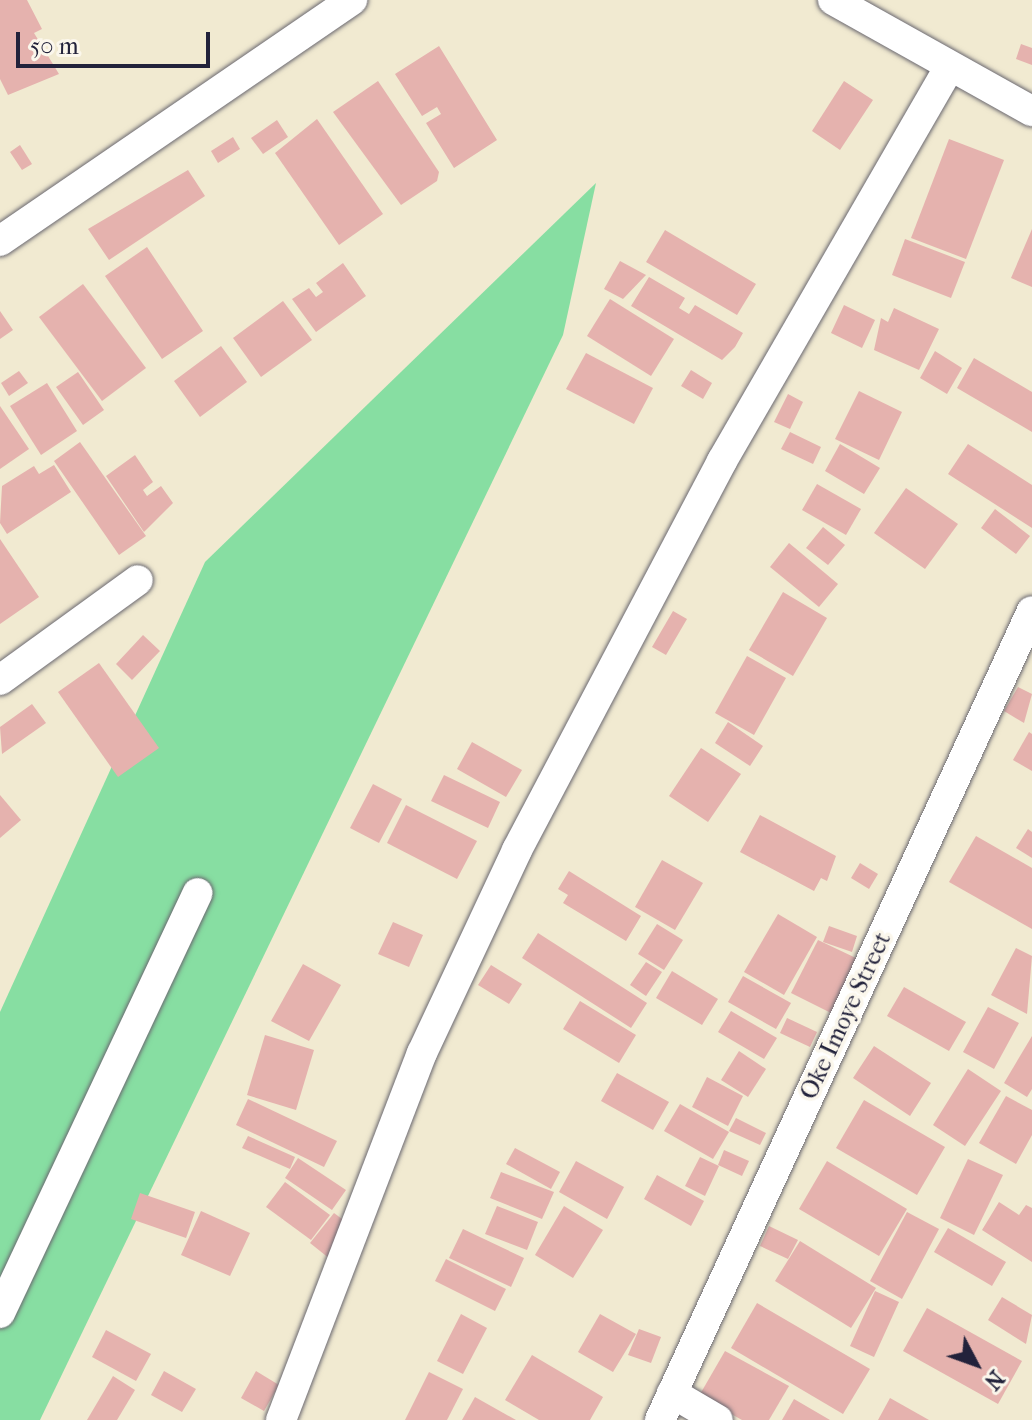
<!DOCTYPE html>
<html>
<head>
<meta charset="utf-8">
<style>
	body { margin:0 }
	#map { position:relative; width:1032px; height:1420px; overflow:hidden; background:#f1ead1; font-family:"IM FELL French Canon",serif }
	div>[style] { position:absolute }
	.green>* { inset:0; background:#87dea2 }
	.building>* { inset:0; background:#e5b2ae }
	.roads { filter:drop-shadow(0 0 2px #6a6870) drop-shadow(0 0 2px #6a6870) }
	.minor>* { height:30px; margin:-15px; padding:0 15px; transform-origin:15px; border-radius:15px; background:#fff }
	span { translate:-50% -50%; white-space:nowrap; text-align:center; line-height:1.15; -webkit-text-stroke:7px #fbf7ec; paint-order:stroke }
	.street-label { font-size:24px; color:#22223b }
	.north { position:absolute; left:936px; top:1324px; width:80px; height:80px; -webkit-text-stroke:6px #fbf7ec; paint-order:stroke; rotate:131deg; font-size:22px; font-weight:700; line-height:32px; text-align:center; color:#22223b }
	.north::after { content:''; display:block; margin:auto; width:28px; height:36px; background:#22223b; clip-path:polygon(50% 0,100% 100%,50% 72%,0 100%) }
	.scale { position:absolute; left:16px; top:32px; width:194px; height:36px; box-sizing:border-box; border:4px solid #22223b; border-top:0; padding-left:10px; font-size:24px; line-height:28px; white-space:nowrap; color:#22223b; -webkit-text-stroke:6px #fbf7ec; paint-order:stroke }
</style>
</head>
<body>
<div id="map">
	<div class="green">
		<i style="clip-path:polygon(596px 183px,563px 335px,40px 1420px,0 1420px,0 1012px,205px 562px)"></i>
	</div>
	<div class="building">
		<i style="clip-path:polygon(0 0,27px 0,42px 29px,34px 33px,59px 74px,8px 95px,0 79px)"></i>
		<i style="clip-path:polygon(1021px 44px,1032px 48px,1032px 65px,1016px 59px)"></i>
		<i style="clip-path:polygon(439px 46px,497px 140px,454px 168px,426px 123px,441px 114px,437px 107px,422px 116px,395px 74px)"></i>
		<i style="clip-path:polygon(378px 81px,439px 172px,437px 181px,401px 205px,333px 112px)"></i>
		<i style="clip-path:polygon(844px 81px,873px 100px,840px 150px,812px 131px)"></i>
		<i style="clip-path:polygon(317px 119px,383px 214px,339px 245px,275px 153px)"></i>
		<i style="clip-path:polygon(277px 120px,288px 137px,263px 154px,251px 138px)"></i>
		<i style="clip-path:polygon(233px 137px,240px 149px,218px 163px,211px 151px)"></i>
		<i style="clip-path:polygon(949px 139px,1004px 160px,966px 259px,911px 238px)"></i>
		<i style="clip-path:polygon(20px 145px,32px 164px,22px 170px,10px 152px)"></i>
		<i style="clip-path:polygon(188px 170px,205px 196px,109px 260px,88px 229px)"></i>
		<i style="clip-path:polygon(1032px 229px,1032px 287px,1011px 278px)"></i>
		<i style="clip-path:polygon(665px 230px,756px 284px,737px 315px,646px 262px)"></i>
		<i style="clip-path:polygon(905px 239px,965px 262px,951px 298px,892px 275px)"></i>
		<i style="clip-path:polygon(147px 247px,203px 331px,162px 359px,105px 276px)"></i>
		<i style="clip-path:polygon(620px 261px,646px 275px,623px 299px,604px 289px)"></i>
		<i style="clip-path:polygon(343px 263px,366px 296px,316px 332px,292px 299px,309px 288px,316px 297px,323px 292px,316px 283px)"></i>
		<i style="clip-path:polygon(649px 277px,685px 298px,679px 308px,689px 314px,695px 305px,743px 333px,735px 347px,722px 360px,631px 306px)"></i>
		<i style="clip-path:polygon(83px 284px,146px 368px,102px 401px,39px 317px)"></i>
		<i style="clip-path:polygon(610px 299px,674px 339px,651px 376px,587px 336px)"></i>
		<i style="clip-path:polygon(283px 301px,312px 340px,261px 377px,233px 338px)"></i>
		<i style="clip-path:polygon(844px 305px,875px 320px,862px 348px,831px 333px)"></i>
		<i style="clip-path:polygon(894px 308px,939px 329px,919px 370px,874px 350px,881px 318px,888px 322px)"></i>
		<i style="clip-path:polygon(0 311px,13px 330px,0 339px)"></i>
		<i style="clip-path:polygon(221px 346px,247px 382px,200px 417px,174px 381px)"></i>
		<i style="clip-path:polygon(935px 351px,962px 368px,947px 394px,920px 378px)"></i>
		<i style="clip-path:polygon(586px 353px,653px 388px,634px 424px,566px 389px)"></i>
		<i style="clip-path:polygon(974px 358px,1032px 392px,1032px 432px,957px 388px)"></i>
		<i style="clip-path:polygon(691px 370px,712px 383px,703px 399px,681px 386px)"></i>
		<i style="clip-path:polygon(19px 371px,28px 383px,9px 396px,1px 383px)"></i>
		<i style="clip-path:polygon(78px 372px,104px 410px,83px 425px,56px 387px)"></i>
		<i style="clip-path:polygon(47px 383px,77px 431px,41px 455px,10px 406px)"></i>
		<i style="clip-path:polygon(859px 391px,902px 412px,879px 460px,835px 439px)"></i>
		<i style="clip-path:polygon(788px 394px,803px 402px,790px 429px,774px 422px)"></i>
		<i style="clip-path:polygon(0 406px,29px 449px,0 469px)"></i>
		<i style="clip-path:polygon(790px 432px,821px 447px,813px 464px,781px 449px)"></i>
		<i style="clip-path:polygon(80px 442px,146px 536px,119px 555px,54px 461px)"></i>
		<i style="clip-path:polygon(840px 444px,880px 468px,864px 494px,825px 471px)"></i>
		<i style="clip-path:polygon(968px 444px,1032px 485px,1032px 528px,948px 474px)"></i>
		<i style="clip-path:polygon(135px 455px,153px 482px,143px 490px,147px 496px,161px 486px,173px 503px,144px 532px,106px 476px)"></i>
		<i style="clip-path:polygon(54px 465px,71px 492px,7px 534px,0 523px,2px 486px,34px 466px,39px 474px)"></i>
		<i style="clip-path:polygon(817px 484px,861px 509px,846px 535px,802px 510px)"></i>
		<i style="clip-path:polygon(906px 488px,958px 524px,925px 569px,874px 533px)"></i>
		<i style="clip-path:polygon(995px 509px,1030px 536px,1016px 554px,981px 528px)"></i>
		<i style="clip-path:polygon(823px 527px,845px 545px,828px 565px,806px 548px)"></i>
		<i style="clip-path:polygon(0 539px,39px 597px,0 624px)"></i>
		<i style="clip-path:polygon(789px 543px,838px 584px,819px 607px,770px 567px)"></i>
		<i style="clip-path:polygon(783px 592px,827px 618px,793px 676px,749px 650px)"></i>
		<i style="clip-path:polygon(673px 611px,687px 619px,666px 655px,652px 647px)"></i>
		<i style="clip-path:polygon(143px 635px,160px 651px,132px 680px,116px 664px)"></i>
		<i style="clip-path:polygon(747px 656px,786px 678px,754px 735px,715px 713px)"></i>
		<i style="clip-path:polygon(99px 663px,159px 748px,118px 777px,58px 692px)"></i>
		<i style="clip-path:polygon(1018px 687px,1032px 694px,1024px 723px,1004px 711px)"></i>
		<i style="clip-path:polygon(32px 704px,46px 723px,2px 754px,0 727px)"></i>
		<i style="clip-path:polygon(728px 722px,763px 746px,750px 766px,715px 743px)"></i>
		<i style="clip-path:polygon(1029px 732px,1032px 734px,1032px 771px,1013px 760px)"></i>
		<i style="clip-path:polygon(472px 742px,522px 770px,506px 797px,457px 769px)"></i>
		<i style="clip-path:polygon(701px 748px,741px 774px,708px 822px,669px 796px)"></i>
		<i style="clip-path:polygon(444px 775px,500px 802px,488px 828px,431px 801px)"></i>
		<i style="clip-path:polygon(373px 784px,402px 799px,379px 843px,350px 828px)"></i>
		<i style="clip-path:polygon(0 795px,21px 820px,0 838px)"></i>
		<i style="clip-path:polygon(406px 805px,477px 841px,457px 879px,387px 843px)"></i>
		<i style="clip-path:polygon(760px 815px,836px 856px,827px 881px,821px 878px,814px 891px,740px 852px)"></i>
		<i style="clip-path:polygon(1028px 829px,1032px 832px,1032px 858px,1016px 848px)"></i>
		<i style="clip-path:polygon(976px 836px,1032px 868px,1032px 929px,949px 882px)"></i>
		<i style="clip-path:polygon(662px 860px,703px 883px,675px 930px,635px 907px)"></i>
		<i style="clip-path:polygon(860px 863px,878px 874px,869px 889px,851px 878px)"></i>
		<i style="clip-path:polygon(569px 871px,641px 916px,626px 941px,563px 903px,568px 895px,558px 889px)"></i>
		<i style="clip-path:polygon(778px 914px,817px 937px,784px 995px,744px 972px)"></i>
		<i style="clip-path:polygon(393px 922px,423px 935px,409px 967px,378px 954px)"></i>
		<i style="clip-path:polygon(657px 924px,683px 940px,664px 970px,638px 954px)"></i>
		<i style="clip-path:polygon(829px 926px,857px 936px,852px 952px,823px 942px)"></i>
		<i style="clip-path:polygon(538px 933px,647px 1003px,631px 1028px,522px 958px)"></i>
		<i style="clip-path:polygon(818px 940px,858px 959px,831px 1013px,791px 993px)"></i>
		<i style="clip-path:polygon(1016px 948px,1032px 956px,1027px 1014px,991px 995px)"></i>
		<i style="clip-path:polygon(646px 962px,662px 972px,646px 996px,630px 985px)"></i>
		<i style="clip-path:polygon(303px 964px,341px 985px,309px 1041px,271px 1021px)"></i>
		<i style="clip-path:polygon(491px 965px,522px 984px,509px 1004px,478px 985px)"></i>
		<i style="clip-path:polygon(672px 971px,718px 999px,702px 1025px,656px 998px)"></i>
		<i style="clip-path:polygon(743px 976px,791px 1003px,776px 1029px,728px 1002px)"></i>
		<i style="clip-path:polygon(904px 987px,966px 1022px,949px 1051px,887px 1016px)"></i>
		<i style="clip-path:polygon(580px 1001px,636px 1035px,619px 1063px,563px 1029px)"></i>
		<i style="clip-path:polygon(988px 1007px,1019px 1023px,994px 1069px,963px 1052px)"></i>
		<i style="clip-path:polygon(731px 1011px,777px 1038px,764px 1059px,718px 1032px)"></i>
		<i style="clip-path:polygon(787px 1018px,817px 1032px,810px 1047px,780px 1033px)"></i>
		<i style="clip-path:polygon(265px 1035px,314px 1050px,296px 1110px,247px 1095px)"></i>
		<i style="clip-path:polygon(1032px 1036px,1032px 1089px,1027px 1097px,1004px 1083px)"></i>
		<i style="clip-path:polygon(874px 1046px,931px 1083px,910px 1116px,853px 1078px)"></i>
		<i style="clip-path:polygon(739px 1051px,766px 1069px,748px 1097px,721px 1080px)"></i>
		<i style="clip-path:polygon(968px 1069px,1001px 1091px,965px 1146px,933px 1125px)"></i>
		<i style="clip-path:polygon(617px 1073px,669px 1102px,653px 1130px,601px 1101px)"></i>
		<i style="clip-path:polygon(707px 1077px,743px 1096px,728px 1126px,692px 1107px)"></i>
		<i style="clip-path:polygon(1006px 1096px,1032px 1110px,1032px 1135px,1016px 1164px,979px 1143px)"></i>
		<i style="clip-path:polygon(248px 1099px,337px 1141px,324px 1167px,236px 1125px)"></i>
		<i style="clip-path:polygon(864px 1100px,945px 1147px,917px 1195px,836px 1148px)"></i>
		<i style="clip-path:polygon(680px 1104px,729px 1132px,713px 1159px,664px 1131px)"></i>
		<i style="clip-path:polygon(736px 1118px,766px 1133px,760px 1145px,729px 1131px)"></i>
		<i style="clip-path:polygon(248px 1136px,295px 1157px,290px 1169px,242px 1148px)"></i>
		<i style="clip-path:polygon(515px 1148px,560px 1172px,551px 1189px,506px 1164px)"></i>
		<i style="clip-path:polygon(724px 1150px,749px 1161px,742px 1176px,718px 1165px)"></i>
		<i style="clip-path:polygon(700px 1157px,719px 1166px,705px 1196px,685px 1186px)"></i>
		<i style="clip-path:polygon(298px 1158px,346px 1190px,332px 1210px,285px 1178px)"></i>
		<i style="clip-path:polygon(968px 1159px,1003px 1175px,974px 1235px,940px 1218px)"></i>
		<i style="clip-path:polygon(576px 1161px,624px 1187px,607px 1219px,559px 1192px)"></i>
		<i style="clip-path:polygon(827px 1161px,907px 1209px,879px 1256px,799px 1209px)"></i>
		<i style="clip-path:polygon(501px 1172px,554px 1192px,542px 1219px,490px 1198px)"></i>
		<i style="clip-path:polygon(657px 1175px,704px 1201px,691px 1226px,644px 1199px)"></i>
		<i style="clip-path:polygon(285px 1182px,330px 1215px,311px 1240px,266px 1207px)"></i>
		<i style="clip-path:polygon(140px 1193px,195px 1212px,186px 1238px,131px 1219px)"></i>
		<i style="clip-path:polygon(999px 1202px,1019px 1215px,1026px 1205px,1032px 1208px,1032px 1262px,982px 1230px)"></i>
		<i style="clip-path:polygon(497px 1206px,538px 1222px,527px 1250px,485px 1234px)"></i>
		<i style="clip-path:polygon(564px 1206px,603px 1230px,573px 1278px,535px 1255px)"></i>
		<i style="clip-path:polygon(201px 1211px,250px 1233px,230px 1276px,181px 1255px)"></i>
		<i style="clip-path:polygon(907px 1212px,939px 1229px,902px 1299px,870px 1281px)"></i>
		<i style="clip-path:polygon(334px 1213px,354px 1228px,330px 1259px,310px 1243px)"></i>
		<i style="clip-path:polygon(769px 1226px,798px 1240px,788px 1259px,760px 1246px)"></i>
		<i style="clip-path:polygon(948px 1228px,1006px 1262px,992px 1286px,934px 1252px)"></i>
		<i style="clip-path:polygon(463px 1229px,524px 1258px,511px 1287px,449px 1258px)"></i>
		<i style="clip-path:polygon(800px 1241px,876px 1288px,851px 1328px,775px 1281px)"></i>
		<i style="clip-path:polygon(446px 1259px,506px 1289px,495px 1311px,435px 1281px)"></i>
		<i style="clip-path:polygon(875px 1291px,899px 1302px,874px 1357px,850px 1346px)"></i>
		<i style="clip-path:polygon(1002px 1297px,1032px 1315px,1026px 1344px,988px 1320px)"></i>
		<i style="clip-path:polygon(757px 1303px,870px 1369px,843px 1414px,731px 1348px)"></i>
		<i style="clip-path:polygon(927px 1308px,1022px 1361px,998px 1404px,903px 1351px)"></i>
		<i style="clip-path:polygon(461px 1314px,487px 1328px,463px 1374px,437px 1361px)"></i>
		<i style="clip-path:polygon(600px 1314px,636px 1334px,613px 1372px,578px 1352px)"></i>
		<i style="clip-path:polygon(639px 1329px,661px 1337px,651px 1363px,628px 1355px)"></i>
		<i style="clip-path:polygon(106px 1330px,151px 1354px,136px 1381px,92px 1357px)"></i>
		<i style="clip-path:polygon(725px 1351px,789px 1386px,769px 1420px,742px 1420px,699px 1396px)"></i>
		<i style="clip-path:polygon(532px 1355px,603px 1397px,590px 1420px,539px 1420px,505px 1400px)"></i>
		<i style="clip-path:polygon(164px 1371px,196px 1389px,182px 1412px,151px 1395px)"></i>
		<i style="clip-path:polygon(256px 1371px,279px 1385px,264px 1411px,241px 1398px)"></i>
		<i style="clip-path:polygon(429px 1372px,463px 1389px,447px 1420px,405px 1420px)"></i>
		<i style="clip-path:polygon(113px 1376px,135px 1390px,117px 1420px,87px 1420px)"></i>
		<i style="clip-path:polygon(475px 1397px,516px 1420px,462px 1420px)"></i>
		<i style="clip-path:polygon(890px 1398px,929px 1420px,878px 1420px)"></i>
		<i style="clip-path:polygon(794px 1399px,830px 1420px,782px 1420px)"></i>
	</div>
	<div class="roads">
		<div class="minor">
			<i style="left:833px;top:0;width:228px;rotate:29.2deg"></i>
			<i style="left:0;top:241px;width:427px;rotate:-34.4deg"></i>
			<i style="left:0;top:680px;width:170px;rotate:-35.9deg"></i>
			<i style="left:0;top:1313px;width:464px;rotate:-64.8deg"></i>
			<i style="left:672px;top:1393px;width:53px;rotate:30.4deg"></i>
			<i style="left:281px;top:1420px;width:393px;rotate:-69deg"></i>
			<i style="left:422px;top:1053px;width:224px;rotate:-64.9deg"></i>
			<i style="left:517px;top:850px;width:440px;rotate:-62.2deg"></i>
			<i style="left:722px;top:461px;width:452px;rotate:-60deg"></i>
			<i style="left:660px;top:1420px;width:890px;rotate:-65.31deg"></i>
		</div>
	</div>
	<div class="street-label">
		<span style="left:846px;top:1016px;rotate:-65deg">Oke Imoye Street</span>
	</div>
	<div class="north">N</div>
	<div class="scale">50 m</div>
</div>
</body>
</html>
